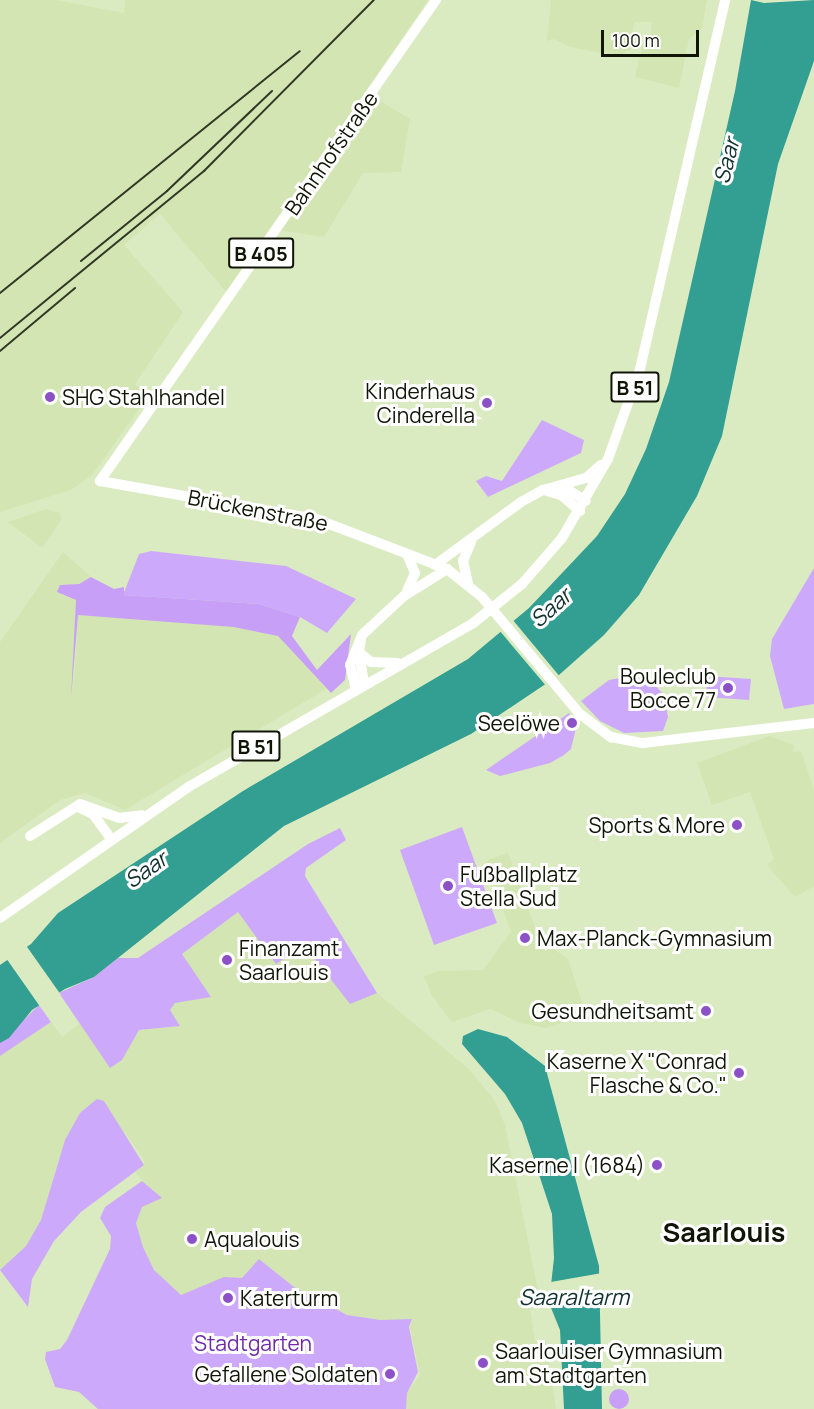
<!DOCTYPE html>
<html>
<head>
<meta charset="utf-8">
<style>
	body { margin:0 }
	#map { position:relative; width:814px; height:1409px; overflow:hidden; background:#dbebc1; font-family:Manrope,sans-serif }
	div>[style] { position:absolute }
	.built>* { inset:0; background:#d2e5b3 }
	.green>* { inset:0; background:#cda9fb }
	.forest>* { inset:0; background:#c79ff7 }
	.round { border-radius:50% }
	.water>* { inset:0; background:#339e92 }
	.pier>* { inset:0; background:#dbebc1 }
	.primary>* { height:10px; margin:-5px; padding:0 5px; transform-origin:5px; border-radius:5px; background:#fff }
	.rail>* { height:2px; margin:-1px; padding:0 1px; transform-origin:1px; border-radius:1px; background:#313825 }
	.dots>* { width:16px; height:16px; translate:-50% -50%; box-sizing:border-box; border:3px solid #fff; border-radius:50% }
	span { translate:-50% -50%; white-space:nowrap; text-align:center; line-height:1.15; -webkit-text-stroke:6px #fff; paint-order:stroke }
	.shield-label span { padding:2px 4px; background:#fff; border:2px solid; border-radius:4px; -webkit-text-stroke-width:0 }
	.shield-label { font-size:20px; color:#101506; font-weight:700 }
	.street-label { font-size:21px; color:#101506 }
	.poi-label { font-size:21px; color:#101506 }
	.right { translate:-100% -50%; text-align:right }
	.left { translate:0 -50%; text-align:left }
	.park-label { font-size:21px; color:#6f2aa9 }
	.water-label { font-size:22px; color:#12322e; font-style:italic }
	.district-label { font-size:27px; color:#101506; font-weight:700 }
	.scale { position:absolute; left:601px; top:30px; width:98px; height:27px; box-sizing:border-box; border:3px solid #101506; border-top:0; padding-left:8px; font-size:18px; line-height:21px; white-space:nowrap; color:#101506; -webkit-text-stroke:4px #fff; paint-order:stroke }
</style>
</head>
<body>
<div id="map">
	<div class="built">
		<i style="clip-path:polygon(0 0,56px 0,124px 13px,125px 0,428px 0,365px 92px,410px 119px,401px 172px,363px 173px,324px 237px,273px 229px,228px 294px,160px 214px,124px 245px,183px 312px,135px 384px,149px 395px,93px 474px,71px 490px,0 512px)"></i>
		<i style="clip-path:polygon(551px 0,707px 0,702px 28px,689px 39px,679px 88px,635px 77px,644px 38px,650px 39px,652px 22px,634px 22px,630px 50px,618px 56px,570px 47px,554px 39px,547px 41px)"></i>
		<i style="clip-path:polygon(46px 509px,60px 513px,61px 520px,42px 548px,8px 522px)"></i>
		<i style="clip-path:polygon(63px 552px,91px 577px,79px 584px,60px 585px,62px 595px,76px 600px,73px 698px,78px 615px,233px 627px,278px 636px,326px 689px,125px 810px,85px 793px,60px 800px,0 843px,0 642px)"></i>
		<i style="clip-path:polygon(769px 736px,794px 745px,793px 752px,801px 751px,814px 790px,814px 886px,795px 897px,767px 865px,774px 859px,750px 792px,712px 805px,697px 763px)"></i>
		<i style="clip-path:polygon(508px 853px,534px 925px,548px 945px,568px 959px,586px 1015px,546px 1028px,520px 1023px,490px 1009px,452px 1022px,432px 996px,424px 976px,438px 971px,483px 970px,511px 932px,486px 861px)"></i>
		<i style="clip-path:polygon(238px 912px,275px 963px,304px 945px,350px 1003px,377px 993px,470px 1070px,495px 1101px,505px 1125px,537px 1286px,540px 1303px,530px 1308px,535px 1341px,546px 1341px,556px 1409px,406px 1409px,407px 1393px,420px 1375px,410px 1328px,412px 1320px,380px 1320px,347px 1315px,294px 1287px,259px 1259px,242px 1278px,224px 1278px,181px 1295px,154px 1270px,143px 1247px,136px 1223px,142px 1207px,161px 1198px,135px 1173px,144px 1165px,143px 1158px,125px 1133px,59px 1159px,41px 1220px,26px 1246px,0 1270px,0 1056px,51px 1022px,62px 1037px,81px 1023px,110px 1067px,122px 1060px,139px 1030px,180px 1026px,170px 1010px,175px 1002px,210px 997px,182px 954px)"></i>
	</div>
	<div class="green">
		<i style="clip-path:polygon(542px 420px,584px 440px,581px 453px,488px 497px,476px 481px,486px 476px,502px 481px)"></i>
		<i style="clip-path:polygon(151px 551px,286px 566px,356px 599px,327px 633px,300px 617px,259px 604px,123px 595px,139px 554px)"></i>
		<i style="clip-path:polygon(814px 568px,814px 704px,784px 709px,770px 656px,772px 639px)"></i>
		<i style="clip-path:polygon(631px 676px,652px 682px,664px 695px,668px 717px,663px 731px,624px 733px,600px 721px,581px 701px,609px 680px)"></i>
		<i style="clip-path:polygon(707px 676px,751px 679px,749px 700px,706px 697px)"></i>
		<i style="clip-path:polygon(569px 713px,576px 728px,571px 749px,564px 755px,550px 763px,500px 776px,486px 770px)"></i>
		<i style="clip-path:polygon(462px 827px,497px 923px,434px 945px,400px 850px)"></i>
		<i style="clip-path:polygon(340px 828px,346px 840px,306px 868px,305px 876px,377px 993px,350px 1004px,304px 945px,276px 964px,238px 912px,182px 954px,211px 997px,175px 1003px,170px 1010px,180px 1026px,139px 1030px,122px 1060px,110px 1068px,59px 993px,94px 977px,118px 958px,138px 958px,308px 844px)"></i>
		<i style="clip-path:polygon(39px 1005px,51px 1022px,0 1056px,0 1043px)"></i>
		<i style="clip-path:polygon(97px 1099px,104px 1101px,144px 1165px,81px 1212px,54px 1241px,32px 1279px,28px 1307px,0 1270px,26px 1246px,41px 1220px,65px 1140px,80px 1113px)"></i>
		<i style="clip-path:polygon(142px 1181px,162px 1198px,142px 1207px,136px 1223px,143px 1247px,154px 1270px,181px 1295px,224px 1277px,242px 1278px,259px 1259px,294px 1287px,347px 1315px,380px 1320px,412px 1319px,409px 1327px,418px 1372px,407px 1393px,406px 1409px,98px 1409px,79px 1392px,55px 1387px,45px 1359px,46px 1352px,60px 1349px,67px 1340px,110px 1249px,111px 1236px,100px 1218px,105px 1207px)"></i>
	</div>
	<div class="forest">
		<i style="clip-path:polygon(91px 577px,114px 589px,124px 587px,124px 595px,259px 604px,300px 617px,292px 636px,317px 670px,351px 634px,345px 680px,331px 693px,278px 636px,233px 627px,78px 615px,71px 698px,76px 600px,57px 592px,60px 585px,79px 584px)"></i>
		<i class="round" style="left:609px;top:1389px;width:20px;height:20px"></i>
	</div>
	<div class="water">
		<i style="clip-path:polygon(751px 0,764px 3px,814px 0,814px 61px,778px 164px,722px 436px,697px 496px,639px 595px,604px 635px,559px 675px,471px 734px,284px 826px,94px 977px,65px 989px,32px 1010px,9px 1038px,0 1043px,0 965px,31px 944px,58px 913px,243px 791px,468px 659px,529px 608px,597px 536px,625px 494px,646px 449px,669px 382px,735px 91px)"></i>
		<i style="clip-path:polygon(478px 1029px,507px 1037px,545px 1066px,599px 1266px,602px 1409px,564px 1409px,560px 1330px,549px 1303px,554px 1258px,552px 1214px,522px 1123px,505px 1094px,462px 1044px,463px 1036px)"></i>
	</div>
	<div class="pier">
		<i style="clip-path:polygon(512px 619px,561px 678px,547px 687px,499px 630px)"></i>
		<i style="clip-path:polygon(25px 944px,61px 995px,41px 1008px,6px 958px)"></i>
		<i style="clip-path:polygon(602px 1273px,602px 1294px,546px 1302px,545px 1283px)"></i>
	</div>
	<div class="primary">
		<i style="left:436px;top:0;width:587px;rotate:124.94deg"></i>
		<i style="left:100px;top:481px;width:219px;rotate:10deg"></i>
		<i style="left:316px;top:519px;width:140px;rotate:20.9deg"></i>
		<i style="left:447px;top:569px;width:45px;rotate:38.7deg"></i>
		<i style="left:482px;top:597px;width:153px;rotate:50.1deg"></i>
		<i style="left:580px;top:714px;width:39px;rotate:37deg"></i>
		<i style="left:611px;top:737px;width:33px;rotate:11deg"></i>
		<i style="left:643px;top:743px;width:172px;rotate:-6.7deg"></i>
		<i style="left:562px;top:486px;width:28px;rotate:32deg"></i>
		<i style="left:547px;top:491px;width:15px;rotate:16deg"></i>
		<i style="left:561px;top:495px;width:25px;rotate:40deg"></i>
		<i style="left:407px;top:554px;width:21px;rotate:67deg"></i>
		<i style="left:415px;top:573px;width:20px;rotate:114deg"></i>
		<i style="left:435px;top:565px;width:107px;rotate:-36.2deg"></i>
		<i style="left:521px;top:502px;width:25px;rotate:-29deg"></i>
		<i style="left:543px;top:490px;width:45px;rotate:-15.6deg"></i>
		<i style="left:586px;top:478px;width:20px;rotate:-41deg"></i>
		<i style="left:468px;top:584px;width:24px;rotate:-102deg"></i>
		<i style="left:463px;top:561px;width:21px;rotate:-67deg"></i>
		<i style="left:361px;top:639px;width:13px;rotate:99deg"></i>
		<i style="left:359px;top:652px;width:16px;rotate:40deg"></i>
		<i style="left:371px;top:662px;width:27px;rotate:2deg"></i>
		<i style="left:359px;top:652px;width:33px;rotate:81deg"></i>
		<i style="left:356px;top:690px;width:26px;rotate:-103deg"></i>
		<i style="left:350px;top:665px;width:32px;rotate:-68deg"></i>
		<i style="left:362px;top:635px;width:57px;rotate:-42.9deg"></i>
		<i style="left:404px;top:596px;width:51px;rotate:-32.1deg"></i>
		<i style="left:80px;top:808px;width:14px;rotate:25deg"></i>
		<i style="left:93px;top:814px;width:32px;rotate:54deg"></i>
		<i style="left:30px;top:836px;width:59px;rotate:-32.6deg"></i>
		<i style="left:80px;top:804px;width:41px;rotate:19.7deg"></i>
		<i style="left:119px;top:818px;width:23px;rotate:-7deg"></i>
		<i style="left:0;top:918px;width:231px;rotate:-34.8deg"></i>
		<i style="left:190px;top:786px;width:325px;rotate:-29.9deg"></i>
		<i style="left:472px;top:624px;width:64px;rotate:-38.7deg"></i>
		<i style="left:522px;top:584px;width:61px;rotate:-49deg"></i>
		<i style="left:562px;top:538px;width:91px;rotate:-59.8deg"></i>
		<i style="left:608px;top:459px;width:96px;rotate:-70.4deg"></i>
		<i style="left:640px;top:369px;width:379px;rotate:-77deg"></i>
	</div>
	<div class="rail">
		<i style="left:81px;top:261px;width:111px;rotate:-39.1deg"></i>
		<i style="left:167px;top:191px;width:145px;rotate:-43.6deg"></i>
		<i style="left:0;top:293px;width:385px;rotate:-38.9deg"></i>
		<i style="left:0;top:338px;width:264px;rotate:-39.3deg"></i>
		<i style="left:204px;top:171px;width:241px;rotate:-45.2deg"></i>
		<i style="left:0;top:351px;width:98px;rotate:-40deg"></i>
	</div>
	<div class="dots">
		<i style="left:50px;top:397px;background:#8d51c7"></i>
		<i style="left:487px;top:403px;background:#8d51c7"></i>
		<i style="left:728px;top:688px;background:#8d51c7"></i>
		<i style="left:572px;top:723px;background:#8d51c7"></i>
		<i style="left:737px;top:825px;background:#8d51c7"></i>
		<i style="left:448px;top:886px;background:#8d51c7"></i>
		<i style="left:525px;top:938px;background:#8d51c7"></i>
		<i style="left:227px;top:960px;background:#8d51c7"></i>
		<i style="left:706px;top:1011px;background:#8d51c7"></i>
		<i style="left:739px;top:1073px;background:#8d51c7"></i>
		<i style="left:657px;top:1165px;background:#8d51c7"></i>
		<i style="left:192px;top:1239px;background:#8d51c7"></i>
		<i style="left:228px;top:1298px;background:#8d51c7"></i>
		<i style="left:483px;top:1363px;background:#8d51c7"></i>
		<i style="left:390px;top:1374px;background:#8d51c7"></i>
	</div>
	<div class="shield-label">
		<span style="left:261px;top:253px">B 405</span>
		<span style="left:635px;top:387px">B 51</span>
		<span style="left:256px;top:746px">B 51</span>
	</div>
	<div class="street-label">
		<span style="left:331px;top:153px;rotate:-55deg">Bahnhofstraße</span>
		<span style="left:258px;top:510px;rotate:11deg">Brückenstraße</span>
	</div>
	<div class="poi-label">
		<span class="right" style="left:475px;top:403px">Kinderhaus<br>Cinderella</span>
		<span class="left" style="left:62px;top:397px">SHG Stahlhandel</span>
		<span class="right" style="left:716px;top:688px">Bouleclub<br>Bocce 77</span>
		<span class="right" style="left:560px;top:723px">Seelöwe</span>
		<span class="right" style="left:725px;top:825px">Sports &amp; More</span>
		<span class="left" style="left:460px;top:886px">Fußballplatz<br>Stella Sud</span>
		<span class="left" style="left:537px;top:938px">Max-Planck-Gymnasium</span>
		<span class="left" style="left:239px;top:960px">Finanzamt<br>Saarlouis</span>
		<span class="right" style="left:694px;top:1011px">Gesundheitsamt</span>
		<span class="right" style="left:727px;top:1073px">Kaserne X "Conrad<br>Flasche &amp; Co."</span>
		<span class="right" style="left:645px;top:1165px">Kaserne I (1684)</span>
		<span class="left" style="left:204px;top:1239px">Aqualouis</span>
		<span class="left" style="left:240px;top:1298px">Katerturm</span>
		<span class="left" style="left:495px;top:1363px">Saarlouiser Gymnasium<br>am Stadtgarten</span>
		<span class="right" style="left:378px;top:1374px">Gefallene Soldaten</span>
	</div>
	<div class="park-label">
		<span style="left:253px;top:1343px">Stadtgarten</span>
	</div>
	<div class="water-label">
		<span style="left:727px;top:161px;rotate:-76deg">Saar</span>
		<span style="left:551px;top:608px;rotate:-42deg">Saar</span>
		<span style="left:146px;top:870px;rotate:-35deg">Saar</span>
		<span style="left:574px;top:1298px">Saaraltarm</span>
	</div>
	<div class="district-label">
		<span style="left:724px;top:1232px">Saarlouis</span>
	</div>
	<div class="scale">100 m</div>
</div>
</body>
</html>
